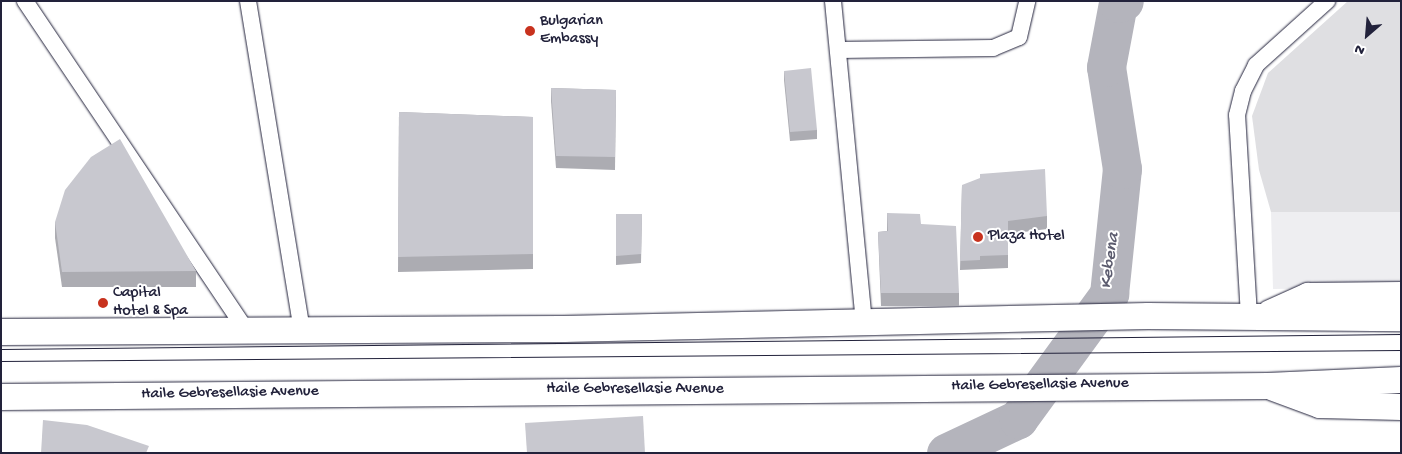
<!DOCTYPE html>
<html>
<head>
<meta charset="utf-8">
<style>
	body { margin:0 }
	#map { position:relative; width:1402px; height:454px; overflow:hidden; background:#fff; font-family:"Gochi Hand",sans-serif }
	div>[style] { position:absolute }
	.built>* { inset:0; background:#eeeef1 }
	.green>* { inset:0; background:#dfdfe2 }
	.river>* { height:39px; margin:-19.5px; padding:0 19.5px; transform-origin:19.5px; border-radius:19.5px; background:#b4b4bc }
	.roads { filter:drop-shadow(0 0 1px #22223b) drop-shadow(0 0 1px #22223b) }
	.minor>* { height:16px; margin:-8px; padding:0 8px; transform-origin:8px; border-radius:8px; background:#fff }
	.primary>* { height:26px; margin:-13px; padding:0 13px; transform-origin:13px; border-radius:13px; background:#fff }
	.tram>* { height:1px; margin:-0.5px; padding:0 0.5px; transform-origin:0.5px; border-radius:0.5px; background:#22223b }
	.wall>* { inset:0; background:#acacb2 }
	.building>* { inset:0; background:#c8c8cf }
	.dots>* { width:14px; height:14px; translate:-50% -50%; box-sizing:border-box; border:2px solid #fff; border-radius:50% }
	span { translate:-50% -50%; white-space:nowrap; text-align:center; line-height:1.15; -webkit-text-stroke:4px #fff; paint-order:stroke }
	.poi-label { font-size:16px; color:#22223b }
	.left { translate:0 -50%; text-align:left }
	.street-label { font-size:16px; color:#22223b }
	.water-label { font-size:18px; color:#5c5c6f; font-style:italic }
	.frame { position:absolute; inset:0; border:2px solid #22223b; pointer-events:none }
	.north { position:absolute; left:1342px; top:10px; width:50px; height:50px; -webkit-text-stroke:4px #fff; paint-order:stroke; rotate:207deg; font-size:14px; font-weight:700; line-height:20px; text-align:center; color:#22223b }
	.north::after { content:''; display:block; margin:auto; width:18px; height:22px; background:#22223b; clip-path:polygon(50% 0,100% 100%,50% 72%,0 100%) }
</style>
</head>
<body>
<div id="map">
	<div class="built">
		<i style="clip-path:polygon(1271px 212px,1401px 212px,1401px 287px,1273px 289px)"></i>
	</div>
	<div class="green">
		<i style="clip-path:polygon(1348px 1px,1401px 1px,1401px 212px,1271px 212px,1259px 170px,1252px 116px,1268px 73px)"></i>
	</div>
	<div class="river">
		<i style="left:946px;top:453px;width:80px;rotate:-25.3deg"></i>
		<i style="left:1018px;top:419px;width:155px;rotate:-53.9deg"></i>
		<i style="left:1109px;top:294px;width:126px;rotate:-84.1deg"></i>
		<i style="left:1122px;top:169px;width:103px;rotate:-98.9deg"></i>
		<i style="left:1106px;top:67px;width:65px;rotate:-79.4deg"></i>
		<i style="left:1118px;top:3px;width:6px;rotate:-18deg"></i>
	</div>
	<div class="roads">
		<div class="minor">
			<i style="left:25px;top:1px;width:396px;rotate:56.1deg"></i>
			<i style="left:248px;top:1px;width:333px;rotate:80.7deg"></i>
			<i style="left:833px;top:1px;width:324px;rotate:84.5deg"></i>
			<i style="left:838px;top:50px;width:155px;rotate:-0.7deg"></i>
			<i style="left:993px;top:48px;width:28px;rotate:-23deg"></i>
			<i style="left:1019px;top:37px;width:37px;rotate:-77deg"></i>
			<i style="left:1249px;top:316px;width:201px;rotate:-93.4deg"></i>
			<i style="left:1237px;top:115px;width:25px;rotate:-76deg"></i>
			<i style="left:1243px;top:91px;width:29px;rotate:-63deg"></i>
			<i style="left:1256px;top:65px;width:96px;rotate:-42deg"></i>
		</div>
		<div class="primary">
			<i style="left:1270px;top:313px;width:42px;rotate:-24.1deg"></i>
			<i style="left:1308px;top:296px;width:93px;rotate:-0.6deg"></i>
			<i style="left:1px;top:332px;width:563px;rotate:-0.31deg"></i>
			<i style="left:564px;top:329px;width:584px;rotate:-1.28deg"></i>
			<i style="left:1148px;top:316px;width:253px;rotate:0.5deg"></i>
			<i style="left:1274px;top:388px;width:49px;rotate:20.3deg"></i>
			<i style="left:1320px;top:405px;width:81px;rotate:1.4deg"></i>
			<i style="left:1px;top:397px;width:1267px;rotate:-0.5deg"></i>
			<i style="left:1268px;top:386px;width:133px;rotate:-2.6deg"></i>
		</div>
	</div>
	<div class="tram">
		<i style="left:1px;top:349px;width:1400px;rotate:-0.61deg"></i>
		<i style="left:1px;top:361px;width:1400px;rotate:-0.45deg"></i>
	</div>
	<div class="wall">
		<i style="clip-path:polygon(784px 71px,817px 130px,817px 139px,790px 141px,784px 80px)"></i>
		<i style="clip-path:polygon(551px 88px,616px 90px,615px 170px,556px 168px,551px 101px)"></i>
		<i style="clip-path:polygon(399px 112px,533px 117px,533px 269px,398px 272px)"></i>
		<i style="clip-path:polygon(962px 185px,1047px 216px,1047px 229px,1008px 234px,1008px 268px,960px 270px)"></i>
		<i style="clip-path:polygon(887px 213px,921px 224px,959px 293px,959px 306px,881px 306px,878px 232px,887px 231px)"></i>
		<i style="clip-path:polygon(642px 214px,641px 263px,616px 265px,616px 256px)"></i>
		<i style="clip-path:polygon(55px 222px,196px 271px,196px 287px,62px 287px,55px 238px)"></i>
	</div>
	<div class="building">
		<i style="clip-path:polygon(811px 68px,817px 130px,790px 132px,784px 71px)"></i>
		<i style="clip-path:polygon(551px 88px,616px 90px,615px 157px,556px 156px)"></i>
		<i style="clip-path:polygon(399px 112px,533px 117px,533px 254px,398px 257px)"></i>
		<i style="clip-path:polygon(120px 139px,196px 271px,62px 272px,55px 222px,65px 190px,91px 157px)"></i>
		<i style="clip-path:polygon(1045px 169px,1047px 216px,1008px 221px,1008px 255px,980px 256px,980px 174px)"></i>
		<i style="clip-path:polygon(980px 178px,980px 260px,960px 261px,962px 185px)"></i>
		<i style="clip-path:polygon(887px 213px,920px 214px,921px 224px,956px 226px,959px 293px,881px 293px,878px 232px,888px 231px)"></i>
		<i style="clip-path:polygon(616px 214px,642px 214px,641px 254px,616px 256px)"></i>
		<i style="clip-path:polygon(643px 416px,645px 453px,527px 453px,525px 423px)"></i>
		<i style="clip-path:polygon(43px 420px,87px 425px,149px 446px,146px 453px,41px 453px)"></i>
		<i style="clip-path:polygon(364px 452px,364px 453px,327px 453px)"></i>
	</div>
	<div class="dots">
		<i style="left:530px;top:31px;background:#c8321e"></i>
		<i style="left:978px;top:237px;background:#c8321e"></i>
		<i style="left:103px;top:303px;background:#c8321e"></i>
	</div>
	<div class="poi-label">
		<span class="left" style="left:540px;top:31px">Bulgarian<br>Embassy</span>
		<span class="left" style="left:988px;top:237px">Plaza Hotel</span>
		<span class="left" style="left:113px;top:303px">Capital<br>Hotel &amp; Spa</span>
	</div>
	<div class="street-label">
		<span style="left:1040px;top:386px;rotate:-1deg">Haile Gebresellasie Avenue</span>
		<span style="left:635px;top:390px">Haile Gebresellasie Avenue</span>
		<span style="left:230px;top:394px;rotate:-1deg">Haile Gebresellasie Avenue</span>
	</div>
	<div class="water-label">
		<span style="left:1111px;top:261px;rotate:-82deg">Kebena</span>
	</div>
	<div class="frame"></div>
	<div class="north">N</div>
</div>
</body>
</html>
